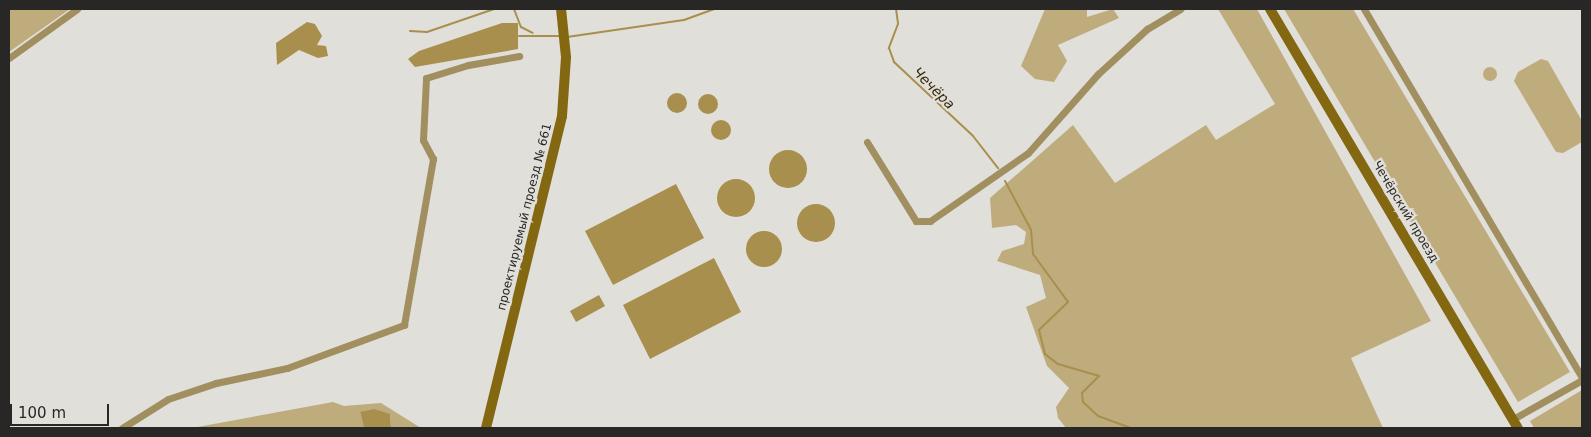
<!DOCTYPE html>
<html>
<head>
<meta charset="utf-8">
<style>
	body { margin:0 }
	#map { position:relative; width:1591px; height:437px; overflow:hidden; background:#e1dfd9; font-family:"DejaVu Sans",sans-serif }
	div>[style] { position:absolute }
	.green>* { inset:0; background:#bfac7d }
	.round { border-radius:50% }
	.water>* { inset:0; background:#a88f4d }
	.stream>* { height:2px; margin:-1px; padding:0 1px; transform-origin:1px; border-radius:1px; background:#a88f4d }
	.minor>* { height:7px; margin:-3.5px; padding:0 3.5px; transform-origin:3.5px; border-radius:3.5px; background:#a28f60 }
	.secondary>* { height:10px; margin:-5px; padding:0 5px; transform-origin:5px; border-radius:5px; background:#836711 }
	span { translate:-50% -50%; white-space:nowrap; text-align:center; line-height:1.15; -webkit-text-stroke:4.5px #e1dfd9; paint-order:stroke }
	.street-label { font-size:12px; color:#282725 }
	.water-label { font-size:14px; color:#382c0e; font-style:italic }
	.frame { position:absolute; inset:0; border:10px solid #282725; pointer-events:none }
	.scale { position:absolute; left:10px; top:404px; width:99px; height:22px; box-sizing:border-box; border:2px solid #282725; border-top:0; padding-left:6px; font-size:15px; line-height:18px; white-space:nowrap; color:#282725; -webkit-text-stroke:4px #e1dfd9; paint-order:stroke }
</style>
</head>
<body>
<div id="map">
	<div class="green">
		<i style="clip-path:polygon(9px 9px,70px 9px,9px 52px)"></i>
		<i style="clip-path:polygon(1045px 9px,1087px 9px,1087px 17px,1113px 9px,1119px 18px,1058px 45px,1067px 61px,1054px 82px,1035px 79px,1021px 66px)"></i>
		<i style="clip-path:polygon(1218px 9px,1257px 9px,1431px 321px,1351px 358px,1383px 428px,1066px 428px,1058px 418px,1056px 407px,1069px 388px,1047px 366px,1026px 307px,1046px 298px,1040px 275px,997px 261px,1002px 251px,1024px 244px,1026px 232px,1016px 225px,992px 228px,990px 198px,1073px 125px,1115px 183px,1206px 125px,1216px 140px,1275px 104px)"></i>
		<i style="clip-path:polygon(1284px 9px,1353px 9px,1570px 372px,1518px 402px)"></i>
		<i style="clip-path:polygon(1541px 59px,1548px 61px,1582px 121px,1582px 142px,1563px 153px,1556px 152px,1514px 81px,1518px 72px)"></i>
		<i class="round" style="left:1483px;top:67px;width:14px;height:14px"></i>
		<i style="clip-path:polygon(1582px 390px,1582px 428px,1534px 428px,1530px 421px)"></i>
		<i style="clip-path:polygon(333px 402px,344px 406px,381px 403px,421px 428px,391px 428px,390px 414px,360px 412px,364px 428px,192px 428px)"></i>
	</div>
	<div class="water">
		<i style="clip-path:polygon(307px 22px,315px 24px,322px 36px,317px 45px,326px 46px,328px 56px,318px 58px,299px 50px,277px 65px,276px 43px)"></i>
		<i style="clip-path:polygon(502px 23px,518px 23px,518px 49px,415px 67px,408px 59px,419px 51px)"></i>
		<i class="round" style="left:667px;top:93px;width:20px;height:20px"></i>
		<i class="round" style="left:698px;top:94px;width:20px;height:20px"></i>
		<i class="round" style="left:711px;top:120px;width:20px;height:20px"></i>
		<i class="round" style="left:769px;top:150px;width:38px;height:38px"></i>
		<i class="round" style="left:717px;top:179px;width:38px;height:38px"></i>
		<i style="clip-path:polygon(676px 184px,704px 238px,613px 285px,585px 231px)"></i>
		<i class="round" style="left:797px;top:204px;width:38px;height:38px"></i>
		<i class="round" style="left:746px;top:231px;width:36px;height:36px"></i>
		<i style="clip-path:polygon(714px 258px,741px 312px,650px 359px,623px 305px)"></i>
		<i style="clip-path:polygon(599px 295px,605px 306px,576px 322px,570px 311px)"></i>
		<i style="clip-path:polygon(374px 409px,390px 414px,391px 428px,364px 428px,360px 412px)"></i>
	</div>
	<div class="stream">
		<i style="left:514px;top:9px;width:19px;rotate:69deg"></i>
		<i style="left:521px;top:27px;width:13px;rotate:27deg"></i>
		<i style="left:873px;top:9px;width:9px"></i>
		<i style="left:896px;top:9px;width:15px;rotate:82deg"></i>
		<i style="left:898px;top:24px;width:26px;rotate:111deg"></i>
		<i style="left:889px;top:48px;width:15px;rotate:70deg"></i>
		<i style="left:894px;top:62px;width:108px;rotate:43.1deg"></i>
		<i style="left:973px;top:136px;width:41px;rotate:52deg"></i>
		<i style="left:410px;top:31px;width:17px;rotate:3deg"></i>
		<i style="left:427px;top:32px;width:71px;rotate:-18.9deg"></i>
		<i style="left:519px;top:36px;width:41px"></i>
		<i style="left:567px;top:37px;width:118px;rotate:-8.3deg"></i>
		<i style="left:684px;top:20px;width:33px;rotate:-20deg"></i>
		<i style="left:1005px;top:181px;width:55px;rotate:62deg"></i>
		<i style="left:1031px;top:230px;width:24px;rotate:85deg"></i>
		<i style="left:1033px;top:254px;width:59px;rotate:53.9deg"></i>
		<i style="left:1068px;top:302px;width:40px;rotate:136deg"></i>
		<i style="left:1039px;top:330px;width:25px;rotate:76deg"></i>
		<i style="left:1045px;top:354px;width:16px;rotate:38deg"></i>
		<i style="left:1058px;top:364px;width:43px;rotate:16.3deg"></i>
		<i style="left:1099px;top:376px;width:24px;rotate:135deg"></i>
		<i style="left:1082px;top:393px;width:9px;rotate:84deg"></i>
		<i style="left:1083px;top:402px;width:21px;rotate:43deg"></i>
		<i style="left:1098px;top:416px;width:35px;rotate:20deg"></i>
	</div>
	<div class="minor">
		<i style="left:1364px;top:9px;width:429px;rotate:59.4deg"></i>
		<i style="left:9px;top:58px;width:84px;rotate:-35.8deg"></i>
		<i style="left:867px;top:142px;width:93px;rotate:58.2deg"></i>
		<i style="left:916px;top:221px;width:14px"></i>
		<i style="left:930px;top:221px;width:119px;rotate:-34.8deg"></i>
		<i style="left:1028px;top:153px;width:106px;rotate:-48.5deg"></i>
		<i style="left:1098px;top:74px;width:67px;rotate:-42.6deg"></i>
		<i style="left:1147px;top:29px;width:39px;rotate:-31deg"></i>
		<i style="left:1513px;top:419px;width:79px;rotate:-29.5deg"></i>
		<i style="left:122px;top:428px;width:54px;rotate:-32.2deg"></i>
		<i style="left:168px;top:399px;width:51px;rotate:-18.4deg"></i>
		<i style="left:216px;top:383px;width:73px;rotate:-11.9deg"></i>
		<i style="left:287px;top:368px;width:125px;rotate:-20.2deg"></i>
		<i style="left:404px;top:325px;width:169px;rotate:-80.1deg"></i>
		<i style="left:433px;top:159px;width:21px;rotate:-118deg"></i>
		<i style="left:423px;top:140px;width:62px;rotate:-87.2deg"></i>
		<i style="left:426px;top:78px;width:44px;rotate:-17.2deg"></i>
		<i style="left:468px;top:65px;width:52px;rotate:-10deg"></i>
	</div>
	<div class="secondary">
		<i style="left:1270px;top:9px;width:487px;rotate:59.4deg"></i>
		<i style="left:486px;top:428px;width:321px;rotate:-76.3deg"></i>
		<i style="left:562px;top:116px;width:59px;rotate:-86.1deg"></i>
		<i style="left:566px;top:57px;width:48px;rotate:-95.9deg"></i>
	</div>
	<div class="street-label">
		<span style="left:1405px;top:212px;rotate:59deg">Чечёрский проезд</span>
		<span style="left:525px;top:217px;rotate:-76deg">проектируемый проезд № 661</span>
	</div>
	<div class="water-label">
		<span style="left:934px;top:88px;rotate:45deg">Чечёра</span>
	</div>
	<div class="frame"></div>
	<div class="scale">100 m</div>
</div>
</body>
</html>
